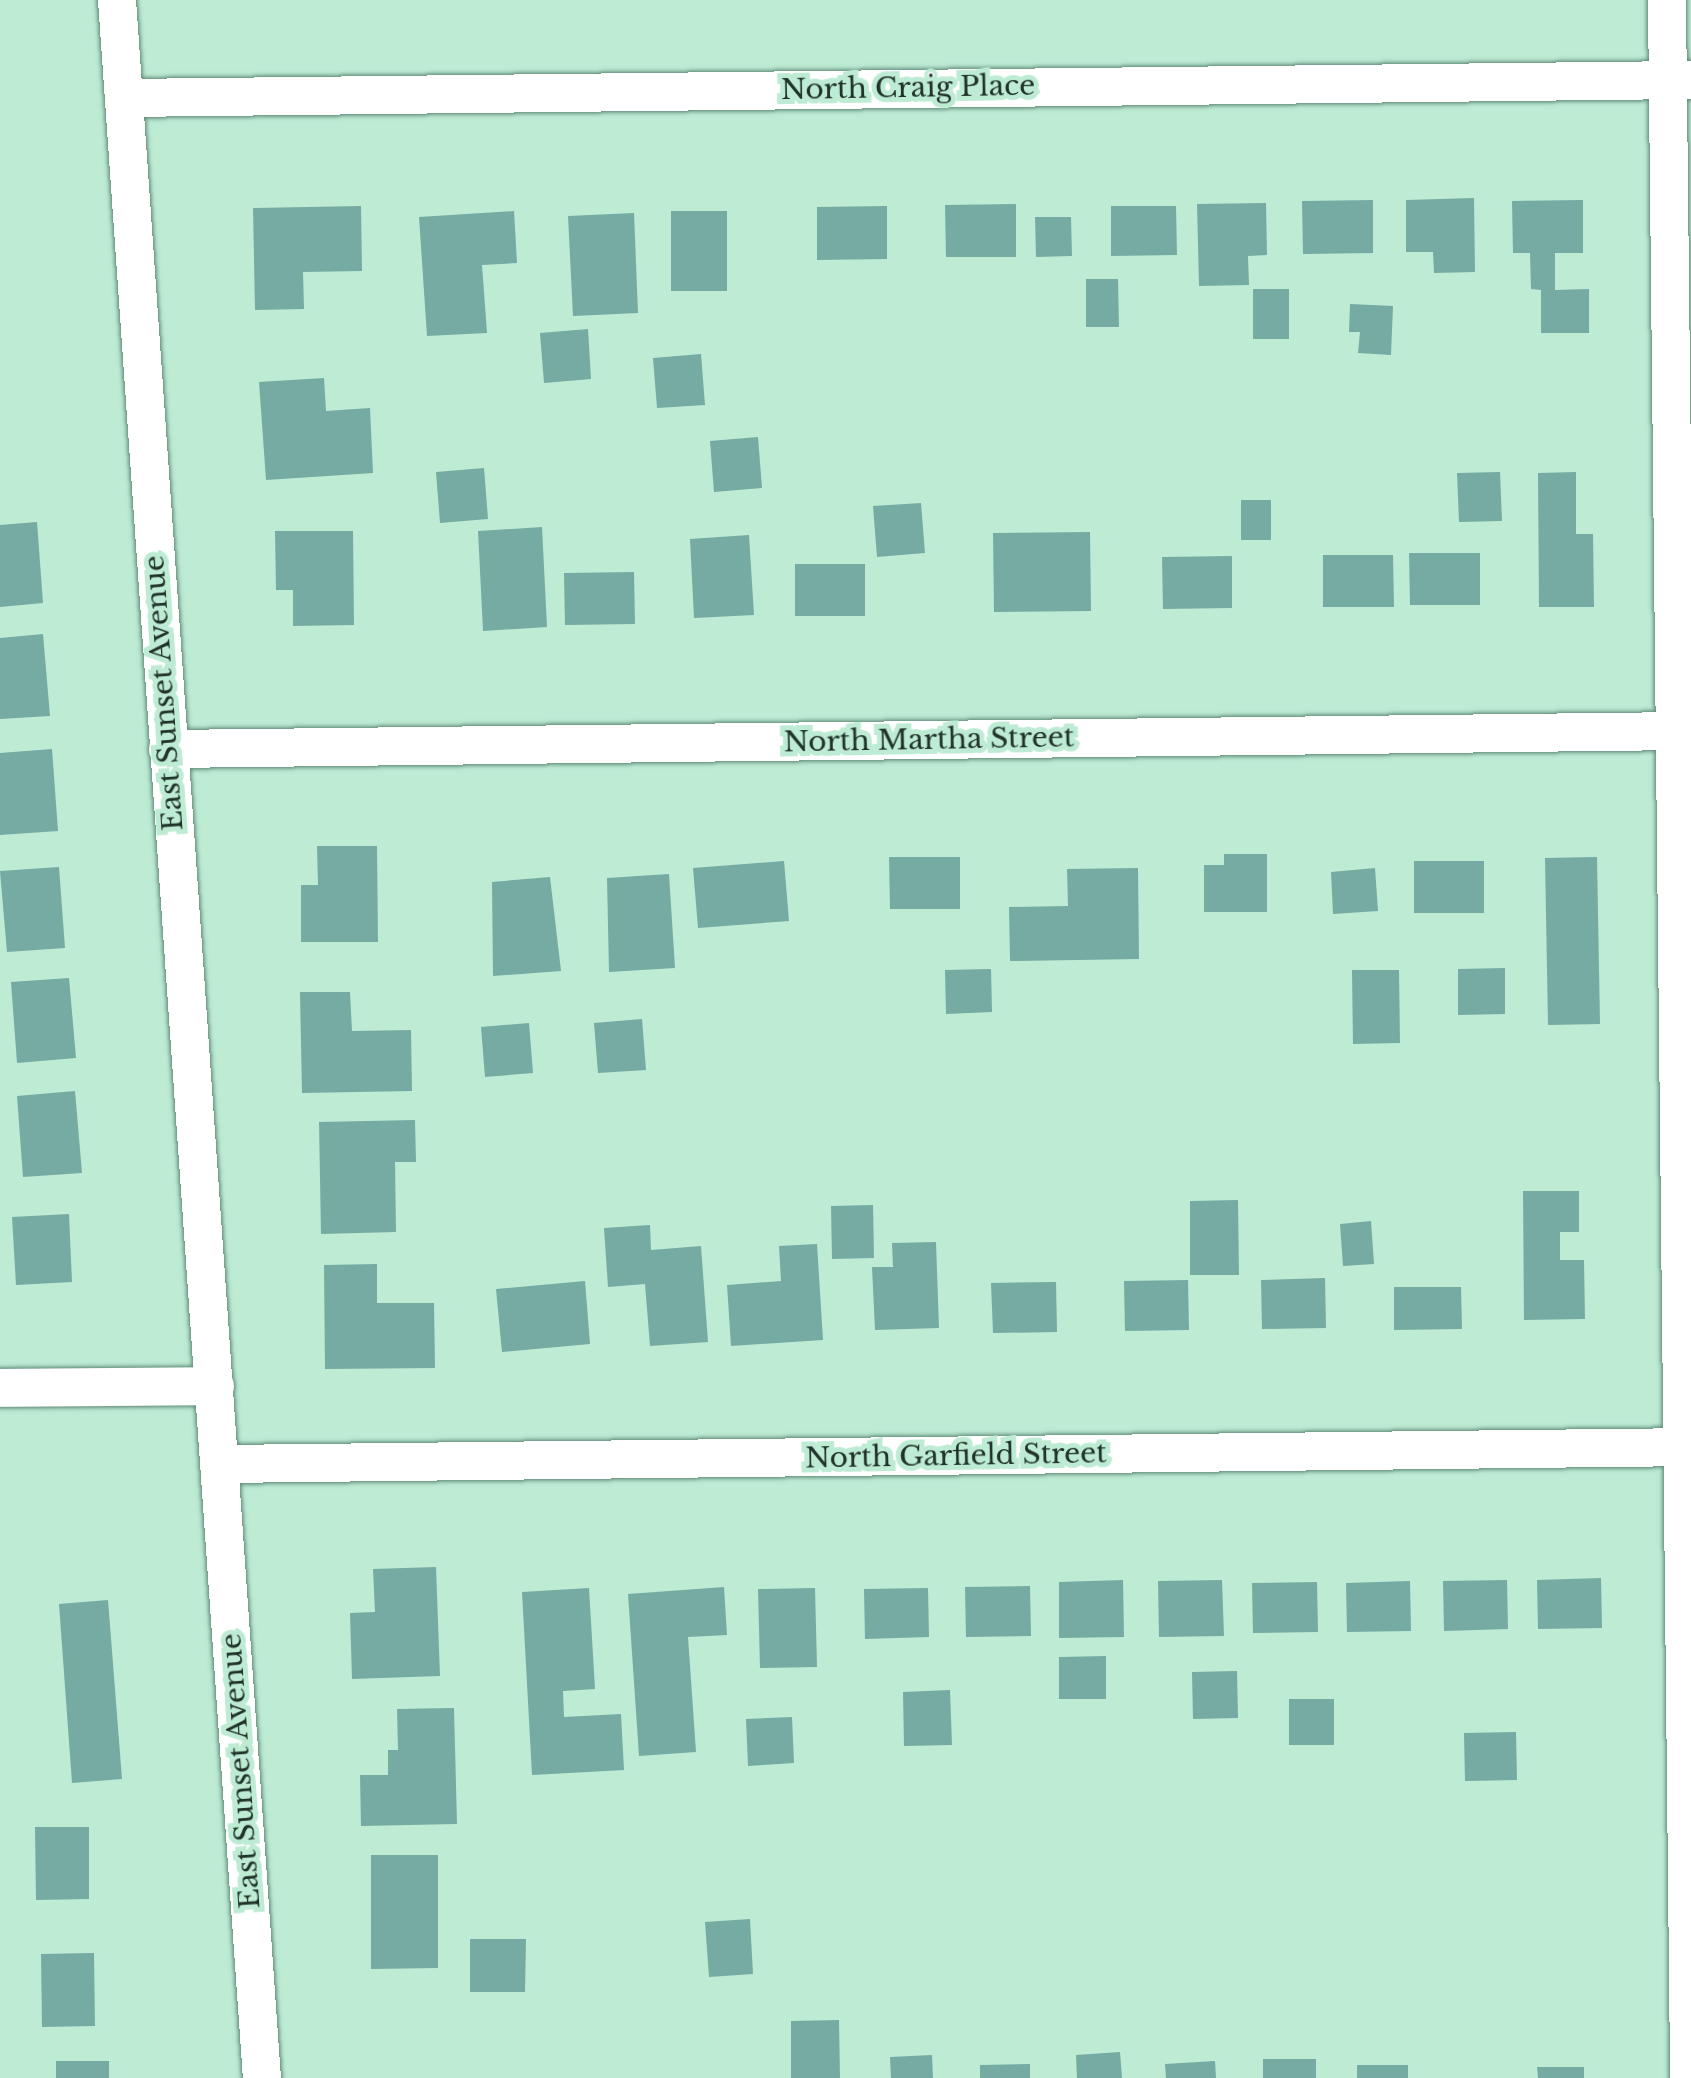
<!DOCTYPE html>
<html>
<head>
<meta charset="utf-8">
<style>
	body { margin:0 }
	#map { position:relative; width:1691px; height:2078px; overflow:hidden; background:#bdebd4; font-family:"Libre Baskerville",serif }
	div>[style] { position:absolute }
	.building>* { inset:0; background:#76aba3 }
	.roads { filter:drop-shadow(0 0 2px #5f8a76) drop-shadow(0 0 2px #5f8a76) }
	.street>* { height:38px; margin:-19px; padding:0 19px; transform-origin:19px; border-radius:19px; background:#fff }
	span { translate:-50% -50%; white-space:nowrap; text-align:center; line-height:1.15; -webkit-text-stroke:10px #bdebd4; paint-order:stroke }
	.street-label { font-size:28px; color:#203229 }
</style>
</head>
<body>
<div id="map">
	<div class="building">
		<i style="clip-path:polygon(1474px 198px,1475px 272px,1434px 273px,1433px 252px,1406px 252px,1406px 200px)"></i>
		<i style="clip-path:polygon(1373px 200px,1373px 253px,1303px 254px,1302px 201px)"></i>
		<i style="clip-path:polygon(1583px 200px,1583px 253px,1555px 253px,1555px 290px,1589px 289px,1589px 333px,1541px 333px,1541px 290px,1531px 289px,1530px 253px,1513px 253px,1512px 201px)"></i>
		<i style="clip-path:polygon(1266px 203px,1267px 255px,1248px 256px,1249px 285px,1199px 286px,1197px 204px)"></i>
		<i style="clip-path:polygon(1016px 204px,1016px 257px,946px 257px,945px 205px)"></i>
		<i style="clip-path:polygon(361px 206px,362px 271px,303px 272px,304px 309px,255px 310px,253px 208px)"></i>
		<i style="clip-path:polygon(887px 206px,887px 259px,817px 260px,817px 207px)"></i>
		<i style="clip-path:polygon(1111px 206px,1176px 206px,1177px 255px,1111px 256px)"></i>
		<i style="clip-path:polygon(514px 211px,517px 263px,482px 265px,487px 333px,427px 336px,419px 217px)"></i>
		<i style="clip-path:polygon(671px 211px,727px 211px,727px 291px,671px 291px)"></i>
		<i style="clip-path:polygon(634px 213px,638px 313px,573px 316px,568px 216px)"></i>
		<i style="clip-path:polygon(1035px 217px,1071px 217px,1072px 256px,1036px 257px)"></i>
		<i style="clip-path:polygon(1086px 279px,1118px 279px,1119px 327px,1086px 327px)"></i>
		<i style="clip-path:polygon(1253px 289px,1289px 289px,1289px 339px,1253px 339px)"></i>
		<i style="clip-path:polygon(1350px 304px,1393px 306px,1391px 355px,1358px 353px,1360px 332px,1349px 332px)"></i>
		<i style="clip-path:polygon(588px 329px,591px 379px,544px 383px,540px 333px)"></i>
		<i style="clip-path:polygon(701px 354px,705px 405px,657px 408px,653px 358px)"></i>
		<i style="clip-path:polygon(324px 378px,326px 411px,370px 408px,373px 473px,266px 480px,259px 382px)"></i>
		<i style="clip-path:polygon(758px 437px,762px 488px,714px 492px,710px 441px)"></i>
		<i style="clip-path:polygon(484px 468px,488px 519px,440px 523px,436px 472px)"></i>
		<i style="clip-path:polygon(1500px 472px,1502px 521px,1459px 522px,1457px 473px)"></i>
		<i style="clip-path:polygon(1576px 472px,1576px 534px,1593px 534px,1594px 607px,1539px 607px,1538px 473px)"></i>
		<i style="clip-path:polygon(1241px 500px,1271px 500px,1271px 540px,1241px 540px)"></i>
		<i style="clip-path:polygon(921px 503px,925px 553px,877px 557px,873px 506px)"></i>
		<i style="clip-path:polygon(37px 522px,43px 603px,0 607px,0 525px)"></i>
		<i style="clip-path:polygon(542px 527px,547px 627px,483px 631px,478px 531px)"></i>
		<i style="clip-path:polygon(275px 531px,353px 531px,354px 625px,293px 626px,293px 590px,276px 590px)"></i>
		<i style="clip-path:polygon(1090px 532px,1091px 611px,994px 612px,993px 533px)"></i>
		<i style="clip-path:polygon(749px 535px,754px 615px,694px 618px,690px 539px)"></i>
		<i style="clip-path:polygon(1409px 553px,1480px 553px,1480px 605px,1410px 605px)"></i>
		<i style="clip-path:polygon(1323px 555px,1393px 555px,1394px 607px,1323px 607px)"></i>
		<i style="clip-path:polygon(1232px 556px,1232px 608px,1163px 609px,1162px 557px)"></i>
		<i style="clip-path:polygon(795px 564px,865px 564px,865px 616px,795px 616px)"></i>
		<i style="clip-path:polygon(634px 572px,635px 624px,565px 625px,564px 573px)"></i>
		<i style="clip-path:polygon(43px 634px,50px 716px,0 719px,0 638px)"></i>
		<i style="clip-path:polygon(52px 749px,58px 831px,0 835px,0 753px)"></i>
		<i style="clip-path:polygon(317px 846px,377px 846px,378px 942px,301px 942px,301px 885px,318px 885px)"></i>
		<i style="clip-path:polygon(1224px 854px,1267px 854px,1267px 912px,1204px 912px,1204px 865px,1224px 865px)"></i>
		<i style="clip-path:polygon(889px 857px,960px 857px,960px 909px,890px 909px)"></i>
		<i style="clip-path:polygon(1597px 857px,1600px 1024px,1548px 1025px,1545px 858px)"></i>
		<i style="clip-path:polygon(784px 861px,789px 921px,698px 928px,693px 868px)"></i>
		<i style="clip-path:polygon(1414px 861px,1484px 861px,1484px 913px,1414px 913px)"></i>
		<i style="clip-path:polygon(59px 867px,65px 948px,7px 952px,0 871px)"></i>
		<i style="clip-path:polygon(1138px 868px,1139px 959px,1010px 961px,1009px 907px,1068px 906px,1067px 869px)"></i>
		<i style="clip-path:polygon(1375px 868px,1378px 911px,1333px 914px,1331px 872px)"></i>
		<i style="clip-path:polygon(669px 874px,675px 968px,609px 972px,607px 878px)"></i>
		<i style="clip-path:polygon(550px 877px,561px 971px,493px 976px,492px 882px)"></i>
		<i style="clip-path:polygon(1505px 968px,1505px 1014px,1458px 1015px,1458px 969px)"></i>
		<i style="clip-path:polygon(991px 969px,992px 1012px,946px 1014px,945px 970px)"></i>
		<i style="clip-path:polygon(1352px 970px,1399px 970px,1400px 1043px,1353px 1044px)"></i>
		<i style="clip-path:polygon(69px 978px,76px 1058px,17px 1063px,11px 982px)"></i>
		<i style="clip-path:polygon(300px 992px,350px 992px,352px 1031px,411px 1030px,412px 1091px,302px 1093px)"></i>
		<i style="clip-path:polygon(642px 1019px,646px 1070px,598px 1073px,594px 1023px)"></i>
		<i style="clip-path:polygon(529px 1023px,533px 1073px,485px 1077px,481px 1027px)"></i>
		<i style="clip-path:polygon(75px 1091px,82px 1173px,23px 1177px,17px 1096px)"></i>
		<i style="clip-path:polygon(415px 1120px,416px 1162px,395px 1162px,396px 1232px,321px 1234px,319px 1122px)"></i>
		<i style="clip-path:polygon(1523px 1191px,1579px 1191px,1579px 1232px,1560px 1232px,1560px 1260px,1584px 1260px,1585px 1319px,1524px 1320px)"></i>
		<i style="clip-path:polygon(1238px 1200px,1239px 1275px,1190px 1275px,1190px 1201px)"></i>
		<i style="clip-path:polygon(873px 1205px,874px 1258px,832px 1259px,831px 1206px)"></i>
		<i style="clip-path:polygon(69px 1214px,72px 1282px,16px 1285px,12px 1217px)"></i>
		<i style="clip-path:polygon(1371px 1221px,1374px 1264px,1343px 1266px,1340px 1224px)"></i>
		<i style="clip-path:polygon(650px 1225px,651px 1250px,701px 1246px,708px 1342px,650px 1346px,645px 1284px,608px 1287px,604px 1228px)"></i>
		<i style="clip-path:polygon(936px 1242px,939px 1328px,875px 1330px,872px 1267px,893px 1267px,892px 1243px)"></i>
		<i style="clip-path:polygon(817px 1244px,823px 1340px,731px 1346px,727px 1285px,781px 1281px,779px 1246px)"></i>
		<i style="clip-path:polygon(377px 1264px,377px 1303px,434px 1303px,435px 1368px,325px 1369px,324px 1265px)"></i>
		<i style="clip-path:polygon(1325px 1278px,1326px 1328px,1262px 1329px,1261px 1280px)"></i>
		<i style="clip-path:polygon(1188px 1280px,1189px 1330px,1125px 1331px,1124px 1281px)"></i>
		<i style="clip-path:polygon(585px 1281px,590px 1344px,502px 1352px,496px 1289px)"></i>
		<i style="clip-path:polygon(1056px 1282px,1057px 1332px,993px 1333px,991px 1283px)"></i>
		<i style="clip-path:polygon(1394px 1287px,1461px 1287px,1462px 1329px,1394px 1330px)"></i>
		<i style="clip-path:polygon(436px 1567px,440px 1676px,352px 1679px,350px 1613px,375px 1612px,373px 1569px)"></i>
		<i style="clip-path:polygon(1601px 1578px,1602px 1628px,1538px 1629px,1537px 1580px)"></i>
		<i style="clip-path:polygon(1123px 1580px,1124px 1637px,1059px 1638px,1059px 1582px)"></i>
		<i style="clip-path:polygon(1222px 1580px,1224px 1636px,1159px 1637px,1158px 1581px)"></i>
		<i style="clip-path:polygon(1507px 1580px,1508px 1629px,1444px 1631px,1443px 1581px)"></i>
		<i style="clip-path:polygon(1410px 1581px,1411px 1631px,1347px 1632px,1346px 1583px)"></i>
		<i style="clip-path:polygon(1317px 1582px,1318px 1632px,1253px 1633px,1252px 1583px)"></i>
		<i style="clip-path:polygon(1030px 1586px,1031px 1636px,966px 1637px,965px 1587px)"></i>
		<i style="clip-path:polygon(724px 1587px,727px 1635px,688px 1637px,696px 1752px,639px 1756px,628px 1594px)"></i>
		<i style="clip-path:polygon(589px 1588px,595px 1689px,563px 1691px,564px 1717px,621px 1714px,624px 1770px,532px 1775px,522px 1592px)"></i>
		<i style="clip-path:polygon(815px 1588px,817px 1667px,760px 1668px,758px 1589px)"></i>
		<i style="clip-path:polygon(928px 1588px,929px 1637px,865px 1639px,864px 1589px)"></i>
		<i style="clip-path:polygon(108px 1600px,122px 1779px,72px 1783px,59px 1604px)"></i>
		<i style="clip-path:polygon(1106px 1656px,1106px 1699px,1059px 1699px,1059px 1657px)"></i>
		<i style="clip-path:polygon(1237px 1671px,1238px 1718px,1193px 1719px,1192px 1672px)"></i>
		<i style="clip-path:polygon(950px 1690px,952px 1745px,904px 1746px,903px 1692px)"></i>
		<i style="clip-path:polygon(1289px 1699px,1334px 1699px,1334px 1745px,1289px 1745px)"></i>
		<i style="clip-path:polygon(454px 1708px,457px 1824px,361px 1826px,360px 1775px,388px 1775px,388px 1750px,398px 1750px,397px 1709px)"></i>
		<i style="clip-path:polygon(792px 1717px,794px 1763px,748px 1766px,746px 1719px)"></i>
		<i style="clip-path:polygon(1516px 1732px,1517px 1780px,1465px 1781px,1464px 1733px)"></i>
		<i style="clip-path:polygon(35px 1827px,89px 1827px,89px 1899px,36px 1900px)"></i>
		<i style="clip-path:polygon(371px 1855px,438px 1855px,438px 1968px,371px 1969px)"></i>
		<i style="clip-path:polygon(750px 1919px,753px 1974px,709px 1977px,705px 1922px)"></i>
		<i style="clip-path:polygon(470px 1939px,526px 1939px,525px 1992px,470px 1992px)"></i>
		<i style="clip-path:polygon(94px 1953px,95px 2026px,42px 2027px,41px 1954px)"></i>
		<i style="clip-path:polygon(839px 2020px,840px 2078px,791px 2078px,791px 2021px)"></i>
		<i style="clip-path:polygon(1120px 2052px,1122px 2078px,1077px 2078px,1076px 2055px)"></i>
		<i style="clip-path:polygon(932px 2055px,933px 2078px,891px 2078px,890px 2057px)"></i>
		<i style="clip-path:polygon(1263px 2059px,1316px 2059px,1316px 2078px,1263px 2078px)"></i>
		<i style="clip-path:polygon(56px 2061px,109px 2061px,109px 2078px,56px 2078px)"></i>
		<i style="clip-path:polygon(1215px 2061px,1216px 2078px,1166px 2078px,1165px 2064px)"></i>
		<i style="clip-path:polygon(1030px 2064px,1030px 2078px,980px 2078px,980px 2065px)"></i>
		<i style="clip-path:polygon(1357px 2065px,1408px 2065px,1408px 2078px,1357px 2078px)"></i>
		<i style="clip-path:polygon(1537px 2067px,1584px 2067px,1584px 2078px,1538px 2078px)"></i>
	</div>
	<div class="roads">
		<div class="street">
			<i style="left:117px;top:0;width:2083px;rotate:86.01deg"></i>
			<i style="left:1667px;top:0;width:2078px;rotate:89.39deg"></i>
			<i style="left:124px;top:98px;width:1567px;rotate:-0.66deg"></i>
			<i style="left:168px;top:749px;width:1523px;rotate:-0.68deg"></i>
			<i style="left:0;top:1388px;width:215px;rotate:-0.5deg"></i>
			<i style="left:221px;top:1464px;width:1470px;rotate:-0.66deg"></i>
		</div>
	</div>
	<div class="street-label">
		<span style="left:908px;top:88px;rotate:-1deg">North Craig Place</span>
		<span style="left:164px;top:693px;rotate:-94deg">East Sunset Avenue</span>
		<span style="left:929px;top:740px;rotate:-1deg">North Martha Street</span>
		<span style="left:956px;top:1456px;rotate:-1deg">North Garfield Street</span>
		<span style="left:241px;top:1771px;rotate:-94deg">East Sunset Avenue</span>
	</div>
</div>
</body>
</html>
